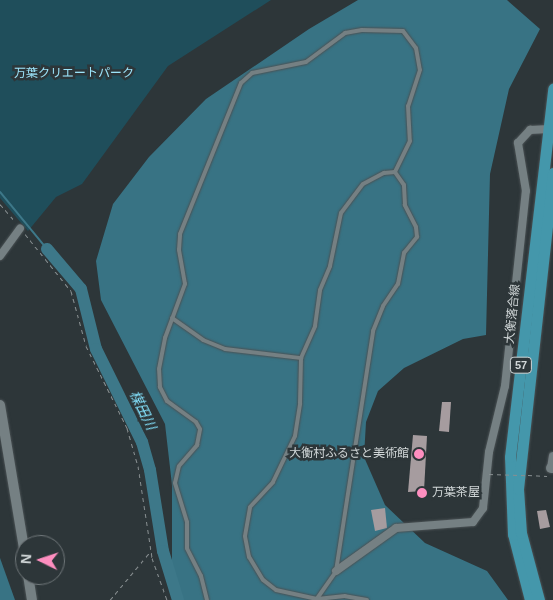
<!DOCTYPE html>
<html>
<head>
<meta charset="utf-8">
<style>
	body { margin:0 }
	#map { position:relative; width:553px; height:600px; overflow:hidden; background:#2d3639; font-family:Arial,"Noto Sans JP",sans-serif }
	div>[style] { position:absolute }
	.green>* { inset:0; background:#1f4e5b }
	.forest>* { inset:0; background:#387384 }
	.stream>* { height:2px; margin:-1px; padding:0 1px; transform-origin:1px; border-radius:1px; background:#3d7889 }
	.river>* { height:12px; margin:-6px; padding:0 6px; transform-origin:6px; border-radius:6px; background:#3d7889 }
	.building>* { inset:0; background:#a69c9f }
	.path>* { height:1px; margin-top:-0.5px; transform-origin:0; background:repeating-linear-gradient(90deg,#878e90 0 4px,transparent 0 8px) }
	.roads { filter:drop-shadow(0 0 1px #4a5154) drop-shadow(0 0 1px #4a5154) }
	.lane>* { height:4px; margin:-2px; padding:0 2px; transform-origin:2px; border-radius:2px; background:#758083 }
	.street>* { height:8px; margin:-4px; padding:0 4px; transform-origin:4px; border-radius:4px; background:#758083 }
	.secondary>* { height:10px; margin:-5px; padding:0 5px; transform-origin:5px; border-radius:5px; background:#758083 }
	.primary>* { height:11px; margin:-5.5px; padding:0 5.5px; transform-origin:5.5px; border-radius:5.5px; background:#4497ab }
	.path-bridge>* { height:1px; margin-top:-0.5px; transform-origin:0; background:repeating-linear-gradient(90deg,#878e90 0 4px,transparent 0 8px) }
	.dots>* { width:14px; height:14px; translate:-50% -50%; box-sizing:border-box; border:2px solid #2d3639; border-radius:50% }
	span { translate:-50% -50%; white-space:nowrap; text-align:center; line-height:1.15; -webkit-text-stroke:5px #2d3639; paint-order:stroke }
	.shield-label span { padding:1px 4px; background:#2d3639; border:1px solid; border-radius:4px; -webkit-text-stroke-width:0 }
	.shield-label { font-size:11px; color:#d1d7d8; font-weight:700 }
	.park-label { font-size:12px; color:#9ce4fa }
	.street-label { font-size:12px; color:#d1d7d8 }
	.poi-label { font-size:12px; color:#d1d7d8 }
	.right { translate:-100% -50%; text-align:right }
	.left { translate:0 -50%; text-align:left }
	.water-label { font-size:14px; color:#83e1fc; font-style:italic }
	.north { position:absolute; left:15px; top:535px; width:50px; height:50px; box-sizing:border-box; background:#2d3639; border:1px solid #6f7679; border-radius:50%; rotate:274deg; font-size:14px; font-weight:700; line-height:20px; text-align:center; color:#d1d7d8 }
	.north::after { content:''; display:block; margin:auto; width:18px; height:22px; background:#fd8ebf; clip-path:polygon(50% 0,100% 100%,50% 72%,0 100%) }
</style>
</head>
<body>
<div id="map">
	<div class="green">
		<i style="clip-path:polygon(0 0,271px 0,168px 66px,82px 184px,56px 197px,28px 231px,0 198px)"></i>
	</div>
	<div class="forest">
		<i style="clip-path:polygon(358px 0,507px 0,540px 29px,509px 89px,490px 174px,486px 335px,463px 339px,404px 368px,378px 391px,366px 422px,364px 457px,385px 505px,425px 543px,487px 571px,508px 600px,172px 600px,172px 485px,165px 424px,101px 300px,96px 261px,113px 204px,149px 157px,206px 99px,309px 29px)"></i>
		<i style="clip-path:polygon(0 558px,15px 600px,0 600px)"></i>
	</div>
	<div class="stream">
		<i style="left:0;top:192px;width:74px;rotate:50.5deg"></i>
	</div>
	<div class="river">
		<i style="left:47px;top:249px;width:52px;rotate:49.6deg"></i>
		<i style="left:81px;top:289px;width:62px;rotate:76deg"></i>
		<i style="left:96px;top:349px;width:104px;rotate:63.7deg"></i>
		<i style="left:142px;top:442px;width:29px;rotate:74deg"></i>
		<i style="left:150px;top:470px;width:82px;rotate:80.9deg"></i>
		<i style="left:163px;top:551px;width:51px;rotate:73deg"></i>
	</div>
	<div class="building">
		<i style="clip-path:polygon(442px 402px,451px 402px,449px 432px,439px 431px)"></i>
		<i style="clip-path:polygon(413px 435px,427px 436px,424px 491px,408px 492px)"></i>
		<i style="clip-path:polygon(385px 508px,387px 528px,375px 531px,371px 510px)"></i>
		<i style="clip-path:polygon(546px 510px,550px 527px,540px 529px,537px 511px)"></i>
	</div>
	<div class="path">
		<i style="left:0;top:204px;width:23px;rotate:49deg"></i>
		<i style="left:25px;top:234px;width:73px;rotate:51.1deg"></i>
		<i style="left:71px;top:291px;width:57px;rotate:74.7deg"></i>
		<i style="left:86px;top:346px;width:92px;rotate:63.4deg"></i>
		<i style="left:127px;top:428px;width:40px;rotate:74deg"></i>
		<i style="left:138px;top:466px;width:93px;rotate:81.3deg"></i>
		<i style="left:152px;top:558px;width:45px;rotate:70.3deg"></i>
		<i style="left:528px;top:475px;width:19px;rotate:3deg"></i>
		<i style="left:110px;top:600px;width:62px;rotate:-50.2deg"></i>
	</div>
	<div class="roads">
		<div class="lane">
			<i style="left:172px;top:318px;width:38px;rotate:35deg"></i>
			<i style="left:203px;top:340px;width:24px;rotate:22deg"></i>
			<i style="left:225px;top:349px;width:77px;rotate:6.8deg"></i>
			<i style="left:207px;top:600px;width:25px;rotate:-104deg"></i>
			<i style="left:201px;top:576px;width:31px;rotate:-117deg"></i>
			<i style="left:187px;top:548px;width:26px;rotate:-90deg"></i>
			<i style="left:187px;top:522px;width:41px;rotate:-107.1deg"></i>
			<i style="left:175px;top:483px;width:17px;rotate:-77deg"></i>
			<i style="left:179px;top:466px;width:28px;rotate:-49deg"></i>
			<i style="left:197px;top:445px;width:16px;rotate:-79deg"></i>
			<i style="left:200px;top:429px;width:8px;rotate:-120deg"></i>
			<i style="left:196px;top:422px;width:36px;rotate:-144deg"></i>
			<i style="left:167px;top:401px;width:16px;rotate:-117deg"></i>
			<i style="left:160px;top:387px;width:18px;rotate:-93deg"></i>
			<i style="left:159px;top:369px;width:32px;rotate:-79deg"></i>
			<i style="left:165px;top:338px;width:58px;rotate:-69.7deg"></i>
			<i style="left:185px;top:284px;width:35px;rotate:-100deg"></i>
			<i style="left:179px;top:250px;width:16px;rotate:-86deg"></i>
			<i style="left:180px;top:234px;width:163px;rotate:-68deg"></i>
			<i style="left:241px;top:83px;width:15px;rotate:-42deg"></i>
			<i style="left:252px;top:73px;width:55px;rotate:-11.5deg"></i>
			<i style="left:306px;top:62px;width:49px;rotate:-36.6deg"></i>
			<i style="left:345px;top:33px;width:17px;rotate:-10deg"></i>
			<i style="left:362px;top:30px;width:41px;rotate:1.4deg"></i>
			<i style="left:403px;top:31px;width:21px;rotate:53deg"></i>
			<i style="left:416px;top:48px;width:22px;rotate:80deg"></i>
			<i style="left:420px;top:70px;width:38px;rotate:108deg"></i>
			<i style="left:408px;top:106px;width:35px;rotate:87deg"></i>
			<i style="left:410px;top:141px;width:34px;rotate:116deg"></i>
			<i style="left:316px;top:600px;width:35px;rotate:-55deg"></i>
			<i style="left:336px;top:571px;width:243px;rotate:-81.2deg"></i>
			<i style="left:373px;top:331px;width:27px;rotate:-68deg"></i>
			<i style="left:383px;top:306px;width:27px;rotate:-56deg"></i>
			<i style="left:398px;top:284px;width:32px;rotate:-79deg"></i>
			<i style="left:404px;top:253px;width:21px;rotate:-51deg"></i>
			<i style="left:417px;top:237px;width:10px;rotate:-96deg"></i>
			<i style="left:416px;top:227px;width:25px;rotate:-117deg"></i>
			<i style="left:405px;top:205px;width:20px;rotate:-93deg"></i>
			<i style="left:404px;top:185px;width:16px;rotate:-125deg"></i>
			<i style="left:367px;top:600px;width:22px;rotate:-170deg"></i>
			<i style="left:345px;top:596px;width:28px;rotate:174deg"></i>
			<i style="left:317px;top:599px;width:42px;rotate:-167.6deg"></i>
			<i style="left:276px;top:590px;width:16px;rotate:-142deg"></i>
			<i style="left:263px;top:580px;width:27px;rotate:-121deg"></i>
			<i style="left:249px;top:557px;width:21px;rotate:-101deg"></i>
			<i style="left:245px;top:536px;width:29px;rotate:-80deg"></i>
			<i style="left:250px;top:507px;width:34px;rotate:-47deg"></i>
			<i style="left:273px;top:482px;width:51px;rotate:-64.4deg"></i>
			<i style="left:295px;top:436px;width:33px;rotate:-81deg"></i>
			<i style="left:300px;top:403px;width:45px;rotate:-88.7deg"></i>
			<i style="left:301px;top:358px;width:35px;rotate:-66deg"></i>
			<i style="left:315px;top:326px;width:36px;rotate:-82deg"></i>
			<i style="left:320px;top:290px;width:26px;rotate:-67deg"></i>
			<i style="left:330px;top:266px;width:54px;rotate:-78.3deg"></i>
			<i style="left:341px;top:213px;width:36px;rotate:-53deg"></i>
			<i style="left:363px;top:184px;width:24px;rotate:-28deg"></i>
			<i style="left:384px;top:173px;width:11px;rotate:-5deg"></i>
		</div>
		<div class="street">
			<i style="left:0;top:256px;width:34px;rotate:-54deg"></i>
			<i style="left:551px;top:468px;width:12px;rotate:-81deg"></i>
			<i style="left:336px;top:571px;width:74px;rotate:-35.6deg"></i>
			<i style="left:396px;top:528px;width:77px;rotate:-4.5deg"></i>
			<i style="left:473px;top:522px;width:17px;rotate:-54deg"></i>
			<i style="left:483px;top:508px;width:56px;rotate:-83.9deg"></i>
			<i style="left:489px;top:452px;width:68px;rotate:-76.4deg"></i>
			<i style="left:505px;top:386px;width:196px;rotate:-83.9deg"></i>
			<i style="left:526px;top:191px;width:49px;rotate:-99.5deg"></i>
			<i style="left:518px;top:143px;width:18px;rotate:-47deg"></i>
			<i style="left:530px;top:130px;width:19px;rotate:-3deg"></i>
		</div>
		<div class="secondary">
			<i style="left:0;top:405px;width:152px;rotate:80.5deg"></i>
			<i style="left:551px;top:468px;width:2px"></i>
			<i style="left:28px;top:575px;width:25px;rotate:81deg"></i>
		</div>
		<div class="primary">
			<i style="left:530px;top:600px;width:68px;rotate:-104.4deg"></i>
			<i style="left:513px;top:534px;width:77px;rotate:-92.2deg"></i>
			<i style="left:510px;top:457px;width:371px;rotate:-83.3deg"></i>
			<i style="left:539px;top:600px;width:69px;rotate:-105deg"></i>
			<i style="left:521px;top:533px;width:44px;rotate:-93.9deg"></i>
			<i style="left:518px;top:489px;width:318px;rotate:-83.7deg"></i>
		</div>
	</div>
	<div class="path-bridge">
		<i style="left:489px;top:474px;width:38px;rotate:2deg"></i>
	</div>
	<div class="dots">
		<i style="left:419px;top:454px;background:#fd8ebf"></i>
		<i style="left:422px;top:493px;background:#fd8ebf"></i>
	</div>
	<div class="shield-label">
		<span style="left:521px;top:365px">57</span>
	</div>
	<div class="park-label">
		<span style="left:74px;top:74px">万葉クリエートパーク</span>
	</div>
	<div class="street-label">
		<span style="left:513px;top:314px;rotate:-84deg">大衡落合線</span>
	</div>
	<div class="poi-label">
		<span class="right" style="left:409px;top:454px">大衡村ふるさと美術館</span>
		<span class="left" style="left:432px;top:493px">万葉茶屋</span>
	</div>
	<div class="water-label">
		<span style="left:143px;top:410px;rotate:64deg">楳田川</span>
	</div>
	<div class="north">N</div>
</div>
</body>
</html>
